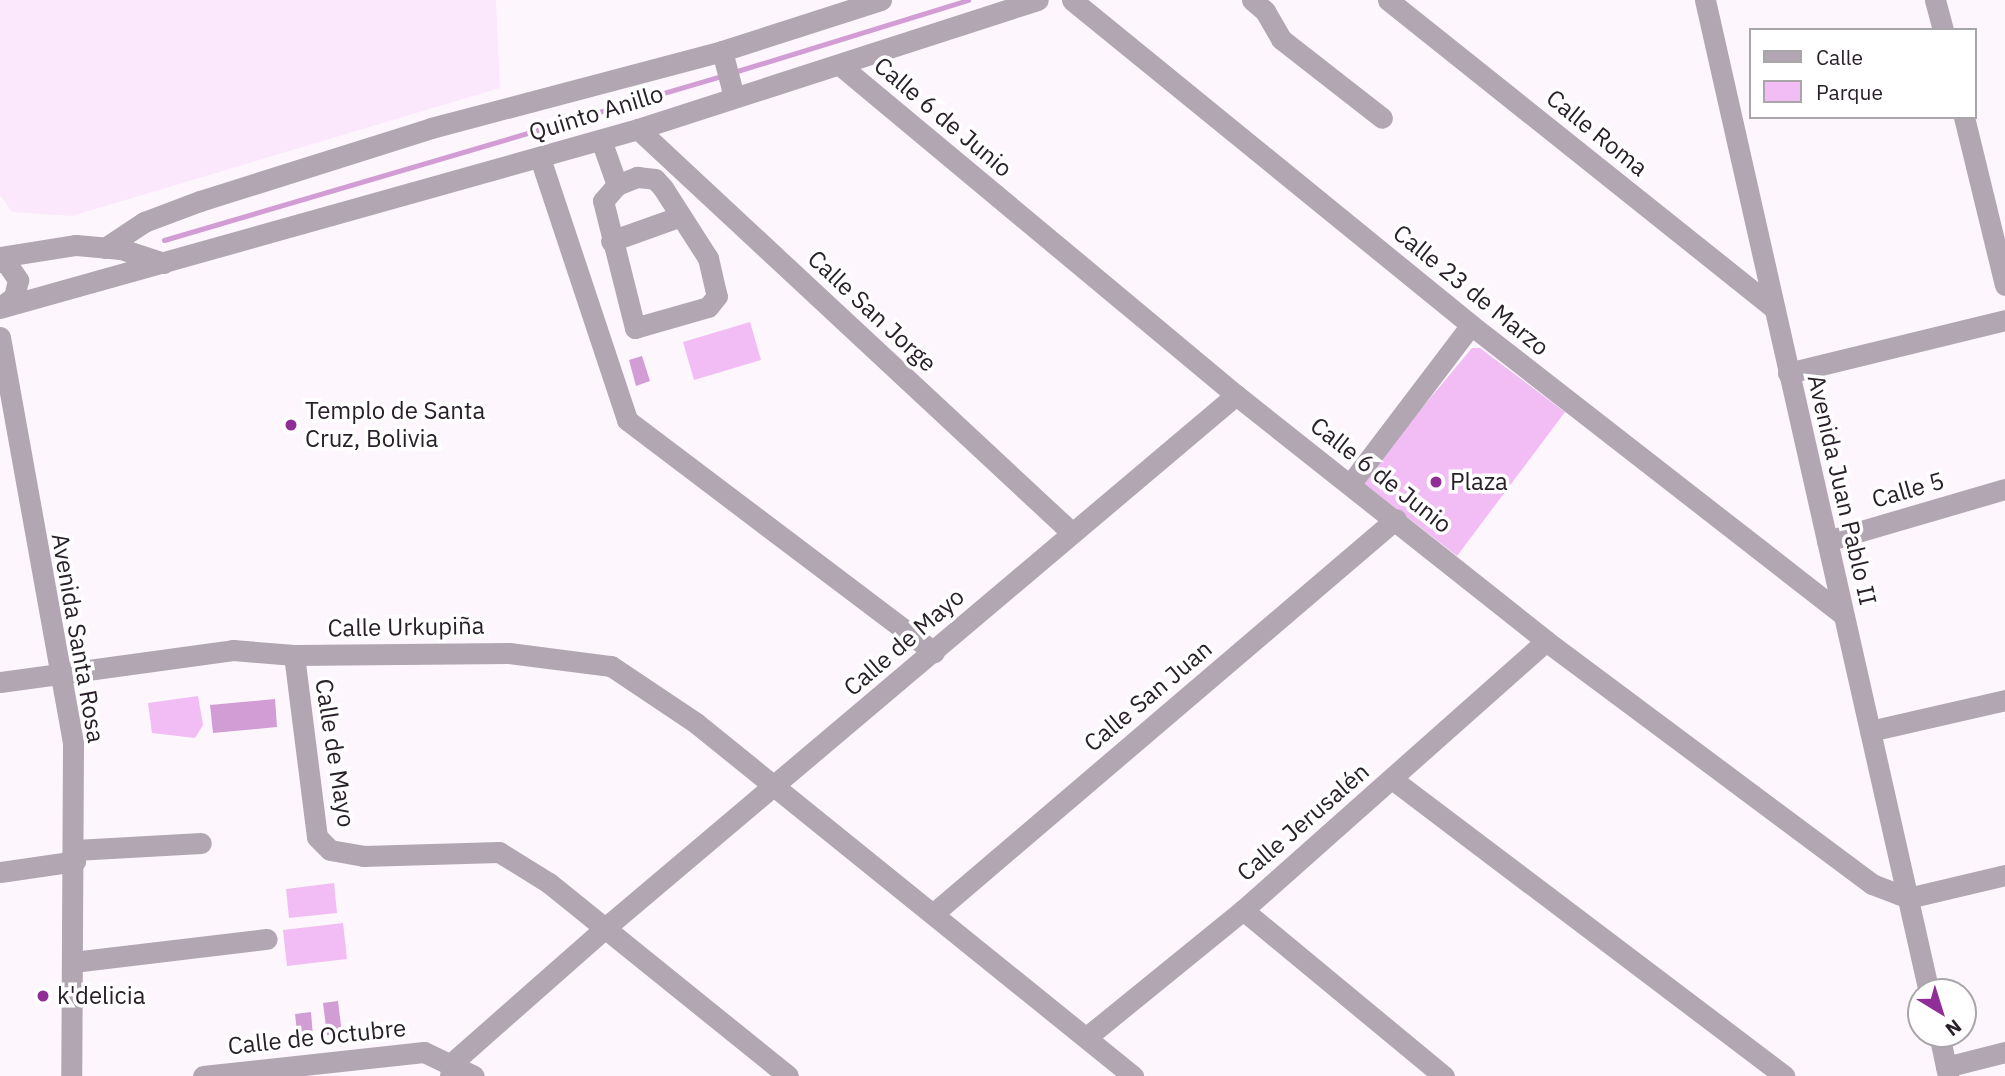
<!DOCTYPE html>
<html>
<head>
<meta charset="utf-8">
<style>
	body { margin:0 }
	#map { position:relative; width:2005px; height:1076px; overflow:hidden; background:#fdf7fd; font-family:"IBM Plex Sans",sans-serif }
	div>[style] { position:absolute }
	.built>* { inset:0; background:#fbe8fc }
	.green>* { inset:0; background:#f1bdf4 }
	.water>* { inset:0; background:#d29cd5 }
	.stream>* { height:5px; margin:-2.5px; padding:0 2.5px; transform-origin:2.5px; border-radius:2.5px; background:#d29cd5 }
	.minor>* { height:21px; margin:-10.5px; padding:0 10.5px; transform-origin:10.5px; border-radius:10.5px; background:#b2a6b2 }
	.dots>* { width:19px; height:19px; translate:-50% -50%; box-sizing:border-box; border:4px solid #fff; border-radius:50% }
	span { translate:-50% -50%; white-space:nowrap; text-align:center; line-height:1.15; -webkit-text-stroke:7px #fff; paint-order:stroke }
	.street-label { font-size:24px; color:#29202a }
	.poi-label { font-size:24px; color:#29202a }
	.left { translate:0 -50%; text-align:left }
	.legend { position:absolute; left:1749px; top:28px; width:228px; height:91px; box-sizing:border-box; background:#fff; border:2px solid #a9a6aa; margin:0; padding:9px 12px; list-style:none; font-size:21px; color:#29202a }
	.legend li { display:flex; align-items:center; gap:14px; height:35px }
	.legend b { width:35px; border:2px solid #a9a6aa }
	.north { position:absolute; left:1907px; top:978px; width:70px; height:70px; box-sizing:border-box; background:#fff; border:2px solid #a9a6aa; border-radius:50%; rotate:142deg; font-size:19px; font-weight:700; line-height:28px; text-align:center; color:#29202a }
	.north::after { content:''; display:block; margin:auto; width:24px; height:32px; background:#8f2e96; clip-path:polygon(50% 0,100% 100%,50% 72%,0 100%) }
</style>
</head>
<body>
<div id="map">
	<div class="built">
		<i style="clip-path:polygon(0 0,496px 0,500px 88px,72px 216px,12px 212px,0 195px)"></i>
	</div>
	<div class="green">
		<i style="clip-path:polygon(750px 322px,761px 360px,694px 380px,683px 342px)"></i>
		<i style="clip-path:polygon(1472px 348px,1480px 348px,1565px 412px,1457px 556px,1361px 481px)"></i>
		<i style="clip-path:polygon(198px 696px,203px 725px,195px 738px,152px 733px,148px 703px)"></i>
		<i style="clip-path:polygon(334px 883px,337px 913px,289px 918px,286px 889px)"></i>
		<i style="clip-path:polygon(343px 923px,347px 959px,287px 966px,283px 930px)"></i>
	</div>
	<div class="water">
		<i style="clip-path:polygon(642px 356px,650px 381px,636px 386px,629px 360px)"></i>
		<i style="clip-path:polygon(275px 699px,277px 727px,213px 733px,210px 705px)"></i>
		<i style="clip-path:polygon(338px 1001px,342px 1034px,327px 1035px,323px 1003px)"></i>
		<i style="clip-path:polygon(311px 1012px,313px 1037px,298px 1039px,295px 1014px)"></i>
	</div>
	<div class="stream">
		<i style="left:734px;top:72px;width:245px;rotate:-17.1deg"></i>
		<i style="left:164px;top:240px;width:585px;rotate:-16.39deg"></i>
	</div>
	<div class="minor">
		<i style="left:1072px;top:0;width:515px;rotate:39.16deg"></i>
		<i style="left:1471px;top:325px;width:472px;rotate:37.9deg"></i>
		<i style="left:1252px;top:0;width:17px;rotate:40deg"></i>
		<i style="left:1265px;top:11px;width:32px;rotate:60deg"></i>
		<i style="left:1281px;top:39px;width:128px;rotate:38deg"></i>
		<i style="left:1388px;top:0;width:492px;rotate:38.6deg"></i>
		<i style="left:1705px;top:0;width:1017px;rotate:77.28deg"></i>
		<i style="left:1935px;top:0;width:31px;rotate:75deg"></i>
		<i style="left:722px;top:51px;width:48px;rotate:75.4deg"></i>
		<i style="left:841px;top:66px;width:514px;rotate:39.79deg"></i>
		<i style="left:1236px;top:395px;width:396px;rotate:38.4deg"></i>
		<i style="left:1546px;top:641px;width:407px;rotate:36.7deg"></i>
		<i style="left:1872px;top:884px;width:39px;rotate:21deg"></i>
		<i style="left:1908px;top:898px;width:100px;rotate:-13.3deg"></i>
		<i style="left:1964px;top:117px;width:173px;rotate:76.3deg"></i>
		<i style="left:638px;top:129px;width:592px;rotate:42.94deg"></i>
		<i style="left:601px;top:140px;width:48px;rotate:70.4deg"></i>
		<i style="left:540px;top:158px;width:276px;rotate:71.6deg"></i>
		<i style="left:627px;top:420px;width:385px;rotate:37.1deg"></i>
		<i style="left:637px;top:177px;width:18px;rotate:6deg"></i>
		<i style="left:655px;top:179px;width:12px;rotate:48deg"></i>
		<i style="left:663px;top:188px;width:83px;rotate:57.3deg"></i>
		<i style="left:708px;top:258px;width:39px;rotate:77deg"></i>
		<i style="left:717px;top:296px;width:14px;rotate:129deg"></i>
		<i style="left:708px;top:307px;width:76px;rotate:164deg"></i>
		<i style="left:635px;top:328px;width:131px;rotate:-104.1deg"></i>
		<i style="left:603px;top:201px;width:21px;rotate:-49deg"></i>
		<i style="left:617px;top:185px;width:22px;rotate:-22deg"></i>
		<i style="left:611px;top:241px;width:74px;rotate:-19.7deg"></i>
		<i style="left:105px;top:248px;width:47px;rotate:-33.7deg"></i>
		<i style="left:144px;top:222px;width:60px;rotate:-20.6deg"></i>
		<i style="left:200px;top:201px;width:242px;rotate:-17.5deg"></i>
		<i style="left:431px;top:128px;width:301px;rotate:-14.8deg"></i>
		<i style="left:722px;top:51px;width:167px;rotate:-17.8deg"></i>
		<i style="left:0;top:257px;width:77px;rotate:-9deg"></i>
		<i style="left:76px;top:245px;width:45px;rotate:5.1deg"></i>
		<i style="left:121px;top:249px;width:45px;rotate:18deg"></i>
		<i style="left:0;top:262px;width:6px"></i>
		<i style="left:6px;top:262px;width:22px;rotate:56deg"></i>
		<i style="left:18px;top:280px;width:17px;rotate:103deg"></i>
		<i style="left:14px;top:297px;width:17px;rotate:144deg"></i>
		<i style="left:0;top:308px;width:663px;rotate:-15.67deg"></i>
		<i style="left:638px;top:129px;width:420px;rotate:-17.9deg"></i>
		<i style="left:0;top:337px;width:413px;rotate:79.8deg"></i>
		<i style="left:73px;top:744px;width:332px;rotate:90.3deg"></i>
		<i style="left:1788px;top:373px;width:223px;rotate:-13.7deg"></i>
		<i style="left:1351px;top:483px;width:198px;rotate:-52.8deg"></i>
		<i style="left:1827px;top:541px;width:185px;rotate:-16.3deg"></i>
		<i style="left:294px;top:655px;width:183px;rotate:82.8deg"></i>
		<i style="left:317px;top:837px;width:18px;rotate:45deg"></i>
		<i style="left:330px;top:850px;width:34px;rotate:10deg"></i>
		<i style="left:363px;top:856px;width:136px;rotate:-1.7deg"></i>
		<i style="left:499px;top:852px;width:59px;rotate:31.8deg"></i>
		<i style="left:549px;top:883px;width:307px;rotate:38.9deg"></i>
		<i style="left:0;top:682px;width:235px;rotate:-7.8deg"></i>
		<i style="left:233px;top:650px;width:61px;rotate:4.7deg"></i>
		<i style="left:294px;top:655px;width:215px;rotate:-0.5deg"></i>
		<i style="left:509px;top:653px;width:103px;rotate:7.3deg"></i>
		<i style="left:611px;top:666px;width:102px;rotate:33.8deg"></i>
		<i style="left:696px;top:723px;width:562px;rotate:38.93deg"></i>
		<i style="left:1870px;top:731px;width:139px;rotate:-12.9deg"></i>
		<i style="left:1392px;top:779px;width:492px;rotate:37.1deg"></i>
		<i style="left:75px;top:850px;width:126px;rotate:-3.2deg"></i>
		<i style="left:0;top:872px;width:76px;rotate:-8.3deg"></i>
		<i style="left:1243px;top:910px;width:261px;rotate:39.6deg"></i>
		<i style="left:934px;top:913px;width:607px;rotate:-40.46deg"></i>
		<i style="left:73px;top:962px;width:195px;rotate:-6.8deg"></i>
		<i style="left:1939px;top:1034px;width:43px;rotate:77.9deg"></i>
		<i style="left:1088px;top:1036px;width:200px;rotate:-39.1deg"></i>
		<i style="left:1243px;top:910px;width:405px;rotate:-41.6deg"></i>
		<i style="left:1946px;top:1067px;width:61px;rotate:-14.3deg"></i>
		<i style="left:203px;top:1076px;width:222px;rotate:-6.2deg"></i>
		<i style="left:424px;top:1052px;width:55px;rotate:25.6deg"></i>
		<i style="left:450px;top:1076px;width:13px;rotate:-81deg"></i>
		<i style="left:452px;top:1063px;width:204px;rotate:-41.4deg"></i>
		<i style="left:605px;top:928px;width:826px;rotate:-40.19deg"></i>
	</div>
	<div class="dots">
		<i style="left:291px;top:425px;background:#8f2e96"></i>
		<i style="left:1436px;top:482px;background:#8f2e96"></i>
		<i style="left:43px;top:996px;background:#8f2e96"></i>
	</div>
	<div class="street-label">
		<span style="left:596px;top:113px;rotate:-17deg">Quinto Anillo</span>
		<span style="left:943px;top:117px;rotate:40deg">Calle 6 de Junio</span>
		<span style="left:1597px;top:133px;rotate:39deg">Calle Roma</span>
		<span style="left:1471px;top:290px;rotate:39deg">Calle 23 de Marzo</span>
		<span style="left:872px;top:311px;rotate:43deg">Calle San Jorge</span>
		<span style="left:1381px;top:475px;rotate:38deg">Calle 6 de Junio</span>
		<span style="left:1842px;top:490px;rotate:77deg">Avenida Juan Pablo II</span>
		<span style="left:1908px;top:490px;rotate:-16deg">Calle 5</span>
		<span style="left:406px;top:627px;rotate:-1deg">Calle Urkupiña</span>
		<span style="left:78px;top:638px;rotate:80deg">Avenida Santa Rosa</span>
		<span style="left:904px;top:642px;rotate:-41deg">Calle de Mayo</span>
		<span style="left:1148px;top:696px;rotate:-40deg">Calle San Juan</span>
		<span style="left:335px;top:753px;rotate:81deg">Calle de Mayo</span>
		<span style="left:1303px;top:822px;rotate:-41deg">Calle Jerusalén</span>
		<span style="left:317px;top:1037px;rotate:-6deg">Calle de Octubre</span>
	</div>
	<div class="poi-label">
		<span class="left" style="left:305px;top:425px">Templo de Santa<br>Cruz, Bolivia</span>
		<span class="left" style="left:1450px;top:482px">Plaza</span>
		<span class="left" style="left:57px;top:996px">k'delicia</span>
	</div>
	<ul class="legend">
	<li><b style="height:9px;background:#b2a6b2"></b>Calle</li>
	<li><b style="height:19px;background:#f1bdf4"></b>Parque</li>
	</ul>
	<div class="north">N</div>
</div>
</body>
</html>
